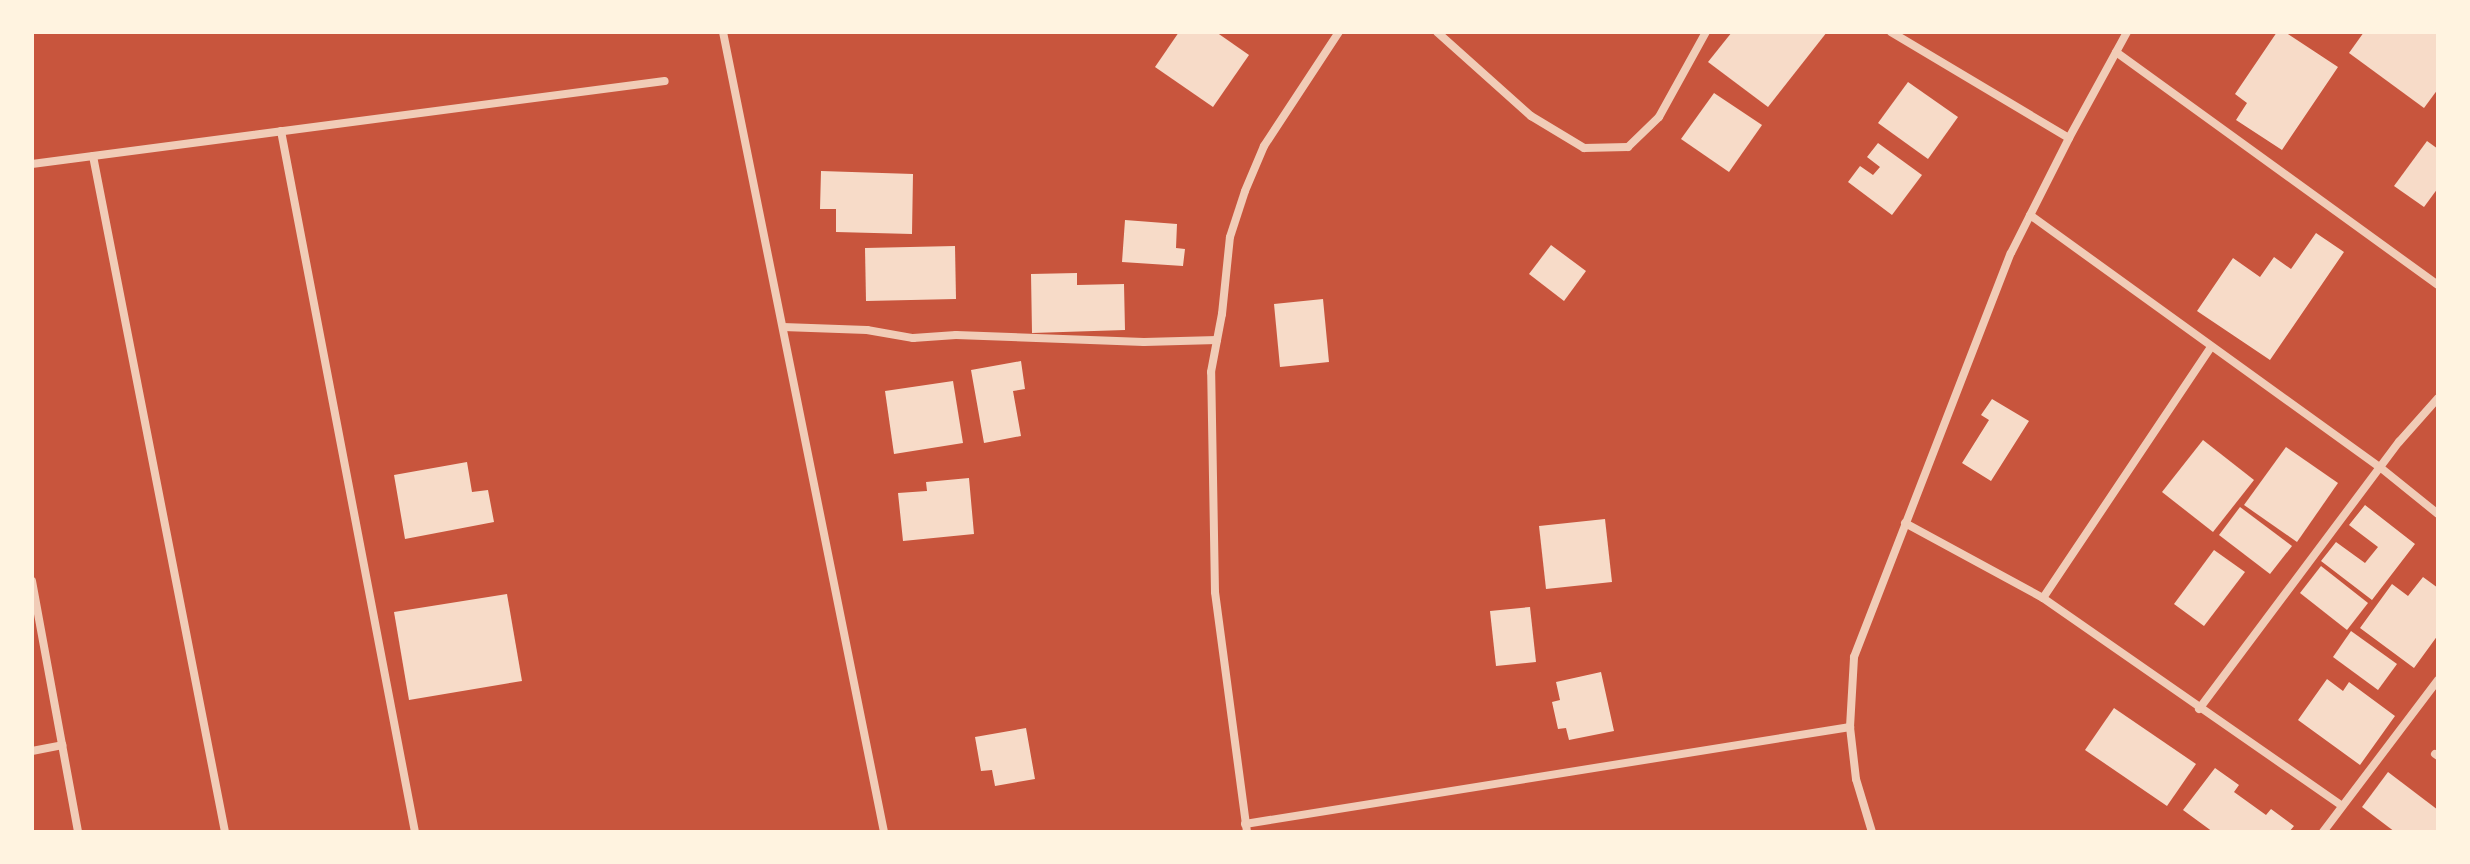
<!DOCTYPE html>
<html>
<head>
<meta charset="utf-8">
<style>
	body { margin:0 }
	#map { position:relative; width:2470px; height:864px; overflow:hidden; background:#c8553d; font-family:"Work Sans",sans-serif }
	div>[style] { position:absolute }
	.building>* { inset:0; background:#f7dbc8 }
	.minor>* { height:8px; margin:-4px; padding:0 4px; transform-origin:4px; border-radius:4px; background:#f1ccb7 }
	span { translate:-50% -50%; white-space:nowrap; text-align:center; line-height:1.15; -webkit-text-stroke:6px #fff3e0; paint-order:stroke }
	.frame { position:absolute; inset:0; border:34px solid #fff3e0; pointer-events:none }
</style>
</head>
<body>
<div id="map">
	<div class="building">
		<i style="clip-path:polygon(1179px 32px,1216px 32px,1249px 55px,1213px 107px,1155px 67px)"></i>
		<i style="clip-path:polygon(1732px 32px,1827px 32px,1768px 107px,1708px 62px)"></i>
		<i style="clip-path:polygon(2277px 32px,2285px 32px,2338px 67px,2282px 150px,2236px 120px,2247px 103px,2235px 94px)"></i>
		<i style="clip-path:polygon(2364px 32px,2438px 32px,2438px 89px,2424px 108px,2349px 53px)"></i>
		<i style="clip-path:polygon(1908px 82px,1958px 117px,1928px 159px,1878px 123px)"></i>
		<i style="clip-path:polygon(1714px 93px,1762px 125px,1729px 172px,1681px 139px)"></i>
		<i style="clip-path:polygon(2427px 141px,2438px 149px,2438px 188px,2424px 207px,2394px 186px)"></i>
		<i style="clip-path:polygon(1878px 143px,1922px 175px,1892px 215px,1848px 182px,1860px 166px,1873px 175px,1880px 167px,1867px 157px)"></i>
		<i style="clip-path:polygon(821px 171px,913px 174px,912px 234px,836px 232px,836px 209px,820px 209px)"></i>
		<i style="clip-path:polygon(1125px 220px,1177px 224px,1176px 248px,1185px 249px,1183px 266px,1122px 262px)"></i>
		<i style="clip-path:polygon(2316px 233px,2344px 252px,2270px 360px,2197px 311px,2233px 258px,2260px 277px,2274px 257px,2291px 269px)"></i>
		<i style="clip-path:polygon(1551px 245px,1586px 271px,1564px 301px,1529px 274px)"></i>
		<i style="clip-path:polygon(955px 246px,956px 299px,866px 301px,865px 248px)"></i>
		<i style="clip-path:polygon(1077px 273px,1077px 285px,1124px 284px,1125px 330px,1032px 333px,1031px 274px)"></i>
		<i style="clip-path:polygon(1323px 299px,1329px 362px,1280px 367px,1274px 304px)"></i>
		<i style="clip-path:polygon(1021px 361px,1025px 389px,1013px 391px,1021px 436px,984px 443px,971px 370px)"></i>
		<i style="clip-path:polygon(953px 381px,963px 443px,894px 454px,885px 391px)"></i>
		<i style="clip-path:polygon(1992px 399px,2029px 421px,1991px 481px,1962px 463px,1989px 420px,1981px 415px)"></i>
		<i style="clip-path:polygon(2203px 440px,2254px 480px,2213px 532px,2162px 492px)"></i>
		<i style="clip-path:polygon(2286px 447px,2338px 483px,2297px 542px,2244px 505px)"></i>
		<i style="clip-path:polygon(467px 462px,472px 492px,488px 490px,494px 522px,405px 539px,394px 475px)"></i>
		<i style="clip-path:polygon(969px 478px,974px 534px,903px 541px,898px 493px,927px 491px,926px 482px)"></i>
		<i style="clip-path:polygon(2365px 505px,2415px 544px,2372px 600px,2321px 561px,2336px 542px,2365px 563px,2378px 547px,2349px 525px)"></i>
		<i style="clip-path:polygon(2240px 507px,2292px 546px,2270px 574px,2219px 535px)"></i>
		<i style="clip-path:polygon(1605px 519px,1612px 582px,1546px 589px,1539px 526px)"></i>
		<i style="clip-path:polygon(2214px 550px,2245px 572px,2204px 626px,2174px 604px)"></i>
		<i style="clip-path:polygon(2321px 566px,2368px 603px,2347px 630px,2300px 593px)"></i>
		<i style="clip-path:polygon(2423px 577px,2438px 588px,2438px 635px,2414px 668px,2360px 628px,2392px 584px,2408px 596px)"></i>
		<i style="clip-path:polygon(507px 594px,522px 681px,409px 700px,394px 612px)"></i>
		<i style="clip-path:polygon(1530px 607px,1536px 662px,1496px 666px,1490px 611px)"></i>
		<i style="clip-path:polygon(2351px 631px,2397px 664px,2378px 690px,2333px 657px)"></i>
		<i style="clip-path:polygon(1601px 672px,1614px 731px,1569px 740px,1566px 728px,1558px 729px,1552px 702px,1560px 700px,1556px 682px)"></i>
		<i style="clip-path:polygon(2327px 679px,2343px 691px,2349px 682px,2395px 716px,2360px 765px,2298px 720px)"></i>
		<i style="clip-path:polygon(2114px 708px,2196px 764px,2167px 806px,2085px 750px)"></i>
		<i style="clip-path:polygon(1026px 728px,1035px 779px,995px 786px,992px 770px,981px 771px,975px 737px)"></i>
		<i style="clip-path:polygon(2215px 768px,2239px 785px,2234px 792px,2266px 815px,2271px 809px,2294px 826px,2289px 832px,2213px 832px,2183px 810px)"></i>
		<i style="clip-path:polygon(2388px 772px,2438px 810px,2438px 832px,2395px 832px,2362px 807px)"></i>
	</div>
	<div class="minor">
		<i style="left:723px;top:32px;width:816px;rotate:78.62deg"></i>
		<i style="left:1437px;top:32px;width:126px;rotate:41.8deg"></i>
		<i style="left:1531px;top:116px;width:62px;rotate:31.1deg"></i>
		<i style="left:1584px;top:148px;width:44px;rotate:-1.3deg"></i>
		<i style="left:1628px;top:147px;width:43px;rotate:-44.1deg"></i>
		<i style="left:1659px;top:117px;width:97px;rotate:-61.1deg"></i>
		<i style="left:1891px;top:32px;width:207px;rotate:30.8deg"></i>
		<i style="left:2069px;top:138px;width:121px;rotate:-61.3deg"></i>
		<i style="left:2116px;top:52px;width:397px;rotate:35.9deg"></i>
		<i style="left:281px;top:131px;width:714px;rotate:79.18deg"></i>
		<i style="left:93px;top:156px;width:689px;rotate:78.95deg"></i>
		<i style="left:32px;top:164px;width:638px;rotate:-7.47deg"></i>
		<i style="left:2030px;top:215px;width:433px;rotate:35.8deg"></i>
		<i style="left:2381px;top:468px;width:73px;rotate:38.9deg"></i>
		<i style="left:783px;top:327px;width:84px;rotate:2deg"></i>
		<i style="left:867px;top:330px;width:47px;rotate:9.9deg"></i>
		<i style="left:913px;top:338px;width:43px;rotate:-4deg"></i>
		<i style="left:956px;top:335px;width:188px;rotate:2.1deg"></i>
		<i style="left:1144px;top:342px;width:73px;rotate:-1.6deg"></i>
		<i style="left:1905px;top:523px;width:157px;rotate:28.5deg"></i>
		<i style="left:2043px;top:598px;width:364px;rotate:34.8deg"></i>
		<i style="left:32px;top:581px;width:255px;rotate:79.6deg"></i>
		<i style="left:2043px;top:598px;width:302px;rotate:-56.2deg"></i>
		<i style="left:2199px;top:709px;width:334px;rotate:-53.2deg"></i>
		<i style="left:2399px;top:442px;width:59px;rotate:-48.4deg"></i>
		<i style="left:32px;top:751px;width:31px;rotate:-11deg"></i>
		<i style="left:2435px;top:754px;width:4px;rotate:34deg"></i>
		<i style="left:1245px;top:824px;width:613px;rotate:-9.11deg"></i>
		<i style="left:1247px;top:832px;width:242px;rotate:-97.6deg"></i>
		<i style="left:1215px;top:592px;width:220px;rotate:-91deg"></i>
		<i style="left:1211px;top:372px;width:59px;rotate:-79.3deg"></i>
		<i style="left:1222px;top:314px;width:77px;rotate:-84.1deg"></i>
		<i style="left:1230px;top:237px;width:48px;rotate:-71.9deg"></i>
		<i style="left:1245px;top:191px;width:49px;rotate:-67.1deg"></i>
		<i style="left:1264px;top:146px;width:136px;rotate:-56.7deg"></i>
		<i style="left:1872px;top:832px;width:55px;rotate:-106.8deg"></i>
		<i style="left:1856px;top:779px;width:52px;rotate:-96.6deg"></i>
		<i style="left:1850px;top:727px;width:70px;rotate:-86.7deg"></i>
		<i style="left:1854px;top:657px;width:433px;rotate:-68.8deg"></i>
		<i style="left:2011px;top:253px;width:129px;rotate:-63.2deg"></i>
		<i style="left:2323px;top:832px;width:191px;rotate:-52.9deg"></i>
	</div>
	<div class="frame"></div>
</div>
</body>
</html>
